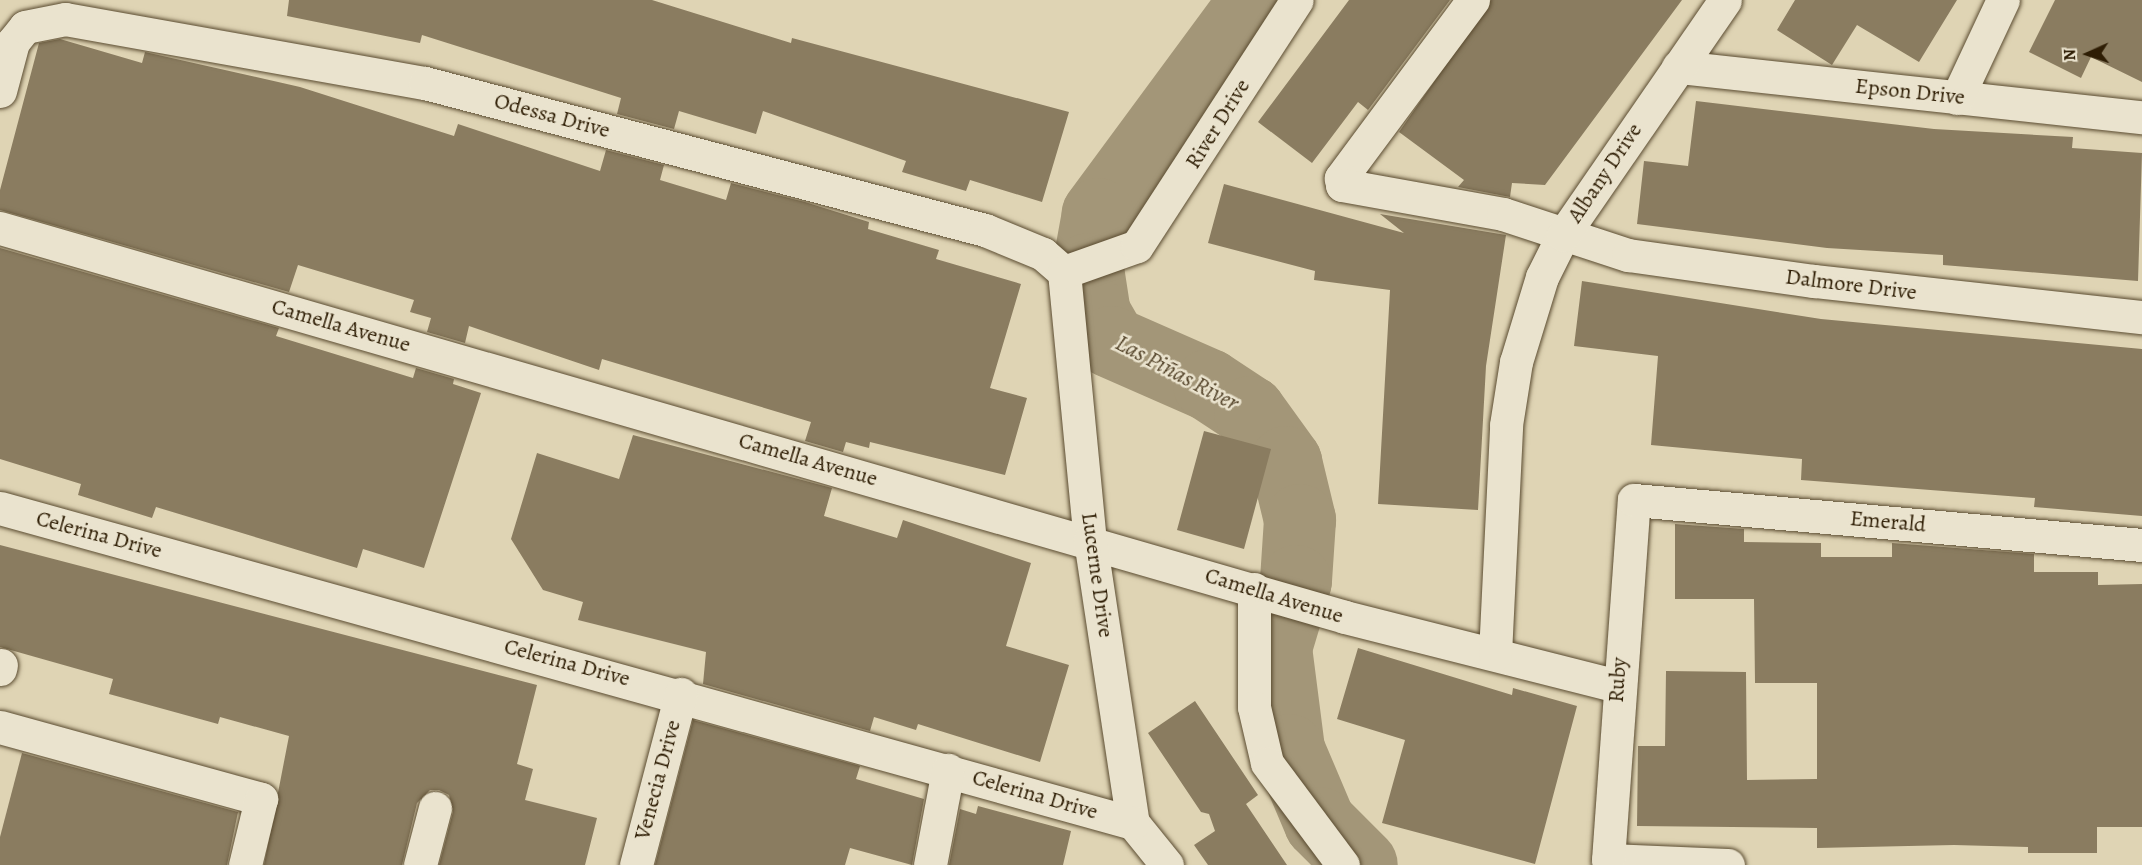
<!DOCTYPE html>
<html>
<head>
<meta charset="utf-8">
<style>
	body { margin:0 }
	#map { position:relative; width:2142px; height:865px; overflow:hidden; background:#dfd4b4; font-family:Alegreya,serif }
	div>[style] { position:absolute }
	.river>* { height:72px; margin:-36px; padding:0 36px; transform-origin:36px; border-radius:36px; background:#a39678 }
	.building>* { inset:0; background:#8a7c60 }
	.roads { filter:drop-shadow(0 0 2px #5a4b30) drop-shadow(0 0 2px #5a4b30) }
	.minor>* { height:33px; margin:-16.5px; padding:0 16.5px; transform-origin:16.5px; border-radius:16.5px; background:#eae3ce }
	span { translate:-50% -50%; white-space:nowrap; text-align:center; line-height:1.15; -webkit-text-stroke:5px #eae3ce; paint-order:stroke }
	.street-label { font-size:22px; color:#2e1d04 }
	.water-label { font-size:24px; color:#57472d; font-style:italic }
	.north { position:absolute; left:2058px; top:24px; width:60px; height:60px; -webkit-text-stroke:4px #eae3ce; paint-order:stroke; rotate:267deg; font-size:16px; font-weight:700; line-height:24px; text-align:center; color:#2e1d04 }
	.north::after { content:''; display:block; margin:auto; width:21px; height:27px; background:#2e1d04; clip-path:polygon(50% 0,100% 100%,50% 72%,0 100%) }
</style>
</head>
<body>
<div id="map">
	<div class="river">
		<i style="left:1250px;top:0;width:18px;rotate:112deg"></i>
		<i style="left:1243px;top:17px;width:245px;rotate:126.4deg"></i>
		<i style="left:1098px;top:214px;width:56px;rotate:100.3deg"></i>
		<i style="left:1088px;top:269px;width:46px;rotate:81.2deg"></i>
		<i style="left:1095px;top:314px;width:32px;rotate:60deg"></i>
		<i style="left:1111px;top:342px;width:107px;rotate:23.7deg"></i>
		<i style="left:1209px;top:385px;width:49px;rotate:33.4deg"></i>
		<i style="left:1250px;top:412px;width:62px;rotate:54.2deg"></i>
		<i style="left:1286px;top:462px;width:60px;rotate:76.4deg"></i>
		<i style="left:1300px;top:520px;width:61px;rotate:93.8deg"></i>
		<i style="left:1296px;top:581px;width:70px;rotate:106.6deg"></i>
		<i style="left:1276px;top:648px;width:103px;rotate:82.7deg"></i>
		<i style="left:1289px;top:750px;width:79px;rotate:67deg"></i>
		<i style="left:1320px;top:823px;width:59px;rotate:45deg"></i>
	</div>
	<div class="building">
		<i style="clip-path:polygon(289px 0,652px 0,791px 43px,792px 38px,1069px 112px,1042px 202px,970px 180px,966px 191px,902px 172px,906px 161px,763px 111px,756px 134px,679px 111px,674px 129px,617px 114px,621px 98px,422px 35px,420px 43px,287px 16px)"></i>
		<i style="clip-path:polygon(1349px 0,1450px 0,1368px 110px,1358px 102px,1312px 163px,1258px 122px)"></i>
		<i style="clip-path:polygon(1491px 0,1682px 0,1545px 185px,1512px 183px,1510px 197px,1458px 187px,1464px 180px,1399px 132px)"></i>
		<i style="clip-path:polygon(1795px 0,1957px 0,1919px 62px,1857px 25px,1832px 65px,1777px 30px)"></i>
		<i style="clip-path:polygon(2055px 0,2142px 0,2142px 82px,2091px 57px,2081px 78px,2029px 52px)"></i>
		<i style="clip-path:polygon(60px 39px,142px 63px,145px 52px,300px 87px,454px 136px,458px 124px,600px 171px,606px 150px,664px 165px,660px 180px,726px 200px,731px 183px,805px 202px,869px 222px,868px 229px,939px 250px,936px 259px,1021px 284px,990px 388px,1027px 398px,1005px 475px,870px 442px,869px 448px,846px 442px,843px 452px,805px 441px,811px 422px,602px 359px,599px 370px,469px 326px,465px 343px,427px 332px,431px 318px,410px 312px,414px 300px,298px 265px,289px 292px,0 210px,0 190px,39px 43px)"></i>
		<i style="clip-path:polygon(1696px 101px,1934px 129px,2073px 137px,2072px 148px,2142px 153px,2138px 281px,1943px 265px,1943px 255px,1827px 248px,1637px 224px,1644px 161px,1688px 166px)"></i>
		<i style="clip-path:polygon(1224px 184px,1404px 233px,1380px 214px,1506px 235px,1486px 366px,1478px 510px,1378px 504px,1390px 290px,1314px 280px,1315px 271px,1208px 243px)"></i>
		<i style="clip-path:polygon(0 248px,279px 328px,276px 336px,413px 378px,416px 368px,454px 379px,453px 384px,481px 393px,424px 568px,363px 549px,357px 568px,156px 507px,152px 518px,78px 495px,81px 484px,0 459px)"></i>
		<i style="clip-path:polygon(1582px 281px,1821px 319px,2142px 349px,2142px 516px,2034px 507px,2035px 498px,1801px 480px,1802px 459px,1651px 445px,1658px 356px,1574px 346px)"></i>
		<i style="clip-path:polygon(1204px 431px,1271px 449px,1244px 549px,1177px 530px)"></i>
		<i style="clip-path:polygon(633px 435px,832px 488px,824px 516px,897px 538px,903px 520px,1031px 563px,1006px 646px,1069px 665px,1040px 762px,918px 724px,916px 730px,874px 717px,870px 731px,703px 684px,706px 652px,578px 620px,583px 602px,543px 590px,511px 539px,537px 453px,619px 479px)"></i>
		<i style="clip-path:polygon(1675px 524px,1744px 529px,1744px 542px,1821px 543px,1821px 557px,1892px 557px,1892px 543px,2034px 554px,2034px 572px,2098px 572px,2098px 585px,2142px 584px,2142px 827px,2097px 827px,2097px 853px,2028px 853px,2028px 847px,1954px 845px,1817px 848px,1817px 828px,1637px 826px,1638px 746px,1665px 746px,1666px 671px,1746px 672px,1747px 780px,1817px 779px,1817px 683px,1755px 683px,1754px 599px,1675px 599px)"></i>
		<i style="clip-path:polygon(0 545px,537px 685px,517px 764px,533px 769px,525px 800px,597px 818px,585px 865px,439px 865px,453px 812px,449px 795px,439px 790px,430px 790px,417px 803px,402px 865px,264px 865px,289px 736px,220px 717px,218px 724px,109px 694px,113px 679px,0 647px)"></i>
		<i style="clip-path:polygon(1358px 648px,1512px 695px,1513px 688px,1577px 706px,1535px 864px,1382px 823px,1405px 740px,1337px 719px)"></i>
		<i style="clip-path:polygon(1195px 701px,1258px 795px,1246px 804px,1287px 865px,1208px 865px,1194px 845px,1215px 831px,1209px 814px,1201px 812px,1148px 733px)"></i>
		<i style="clip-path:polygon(693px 720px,860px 766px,856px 779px,924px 799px,912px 865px,850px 848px,845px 865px,655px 865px)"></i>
		<i style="clip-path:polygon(22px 753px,238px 812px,227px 865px,0 865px,0 837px)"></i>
		<i style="clip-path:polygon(978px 806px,1071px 831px,1063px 865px,949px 865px,960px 809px,976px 814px)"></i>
	</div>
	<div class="roads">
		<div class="minor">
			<i style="left:1473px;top:0;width:222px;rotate:126.6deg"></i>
			<i style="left:1341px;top:178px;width:7px;rotate:82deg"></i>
			<i style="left:1342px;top:185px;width:164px;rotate:10.2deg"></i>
			<i style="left:1503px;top:214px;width:132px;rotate:18.2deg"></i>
			<i style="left:1628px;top:255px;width:188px;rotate:8deg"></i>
			<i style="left:1814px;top:281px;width:330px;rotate:6.3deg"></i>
			<i style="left:1678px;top:67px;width:467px;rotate:6.2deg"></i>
			<i style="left:0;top:91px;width:51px;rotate:-75.1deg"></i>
			<i style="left:13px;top:42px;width:19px;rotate:-51deg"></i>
			<i style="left:25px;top:27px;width:41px;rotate:-11.3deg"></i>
			<i style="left:65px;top:19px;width:366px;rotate:10.1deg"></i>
			<i style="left:425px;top:83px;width:579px;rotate:14.71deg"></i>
			<i style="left:985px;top:230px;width:63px;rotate:22.5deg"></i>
			<i style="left:1043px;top:254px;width:28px;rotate:41deg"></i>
			<i style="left:1957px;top:98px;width:108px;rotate:-64.9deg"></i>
			<i style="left:0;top:228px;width:1400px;rotate:16.13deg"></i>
			<i style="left:1345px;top:617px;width:281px;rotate:14.2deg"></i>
			<i style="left:1064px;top:272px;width:269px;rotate:84.5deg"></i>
			<i style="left:1090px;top:540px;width:286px;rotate:81.4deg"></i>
			<i style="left:1133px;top:823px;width:54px;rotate:51deg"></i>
			<i style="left:1064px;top:272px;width:77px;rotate:-19.6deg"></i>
			<i style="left:1137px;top:246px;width:293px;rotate:-57deg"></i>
			<i style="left:0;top:508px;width:1176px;rotate:15.54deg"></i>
			<i style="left:1254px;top:589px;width:118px;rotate:90deg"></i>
			<i style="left:1254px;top:707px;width:57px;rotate:76.9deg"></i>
			<i style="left:1267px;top:763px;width:127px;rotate:53.3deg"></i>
			<i style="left:1495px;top:654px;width:229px;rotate:-87.2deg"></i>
			<i style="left:1506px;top:425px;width:64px;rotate:-81deg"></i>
			<i style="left:1516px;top:362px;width:89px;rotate:-73deg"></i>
			<i style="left:1542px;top:277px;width:47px;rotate:-63.4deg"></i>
			<i style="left:1563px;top:235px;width:285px;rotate:-55.4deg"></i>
			<i style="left:0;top:669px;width:4px;rotate:-76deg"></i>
			<i style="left:0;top:727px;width:271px;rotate:15.4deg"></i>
			<i style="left:261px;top:799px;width:68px;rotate:103.6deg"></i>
			<i style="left:420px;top:865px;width:59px;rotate:-75.3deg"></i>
			<i style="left:636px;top:865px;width:177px;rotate:-75.3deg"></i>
			<i style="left:930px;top:865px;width:97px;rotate:-79.3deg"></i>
			<i style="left:1728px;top:865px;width:120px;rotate:-177.6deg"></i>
			<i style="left:1608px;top:860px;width:361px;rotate:-85.9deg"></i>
			<i style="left:1634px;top:500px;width:510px;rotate:5.06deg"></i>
		</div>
	</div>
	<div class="street-label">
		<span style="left:1910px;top:92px;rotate:6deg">Epson Drive</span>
		<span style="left:552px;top:116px;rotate:15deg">Odessa Drive</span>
		<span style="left:1218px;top:124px;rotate:-58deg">River Drive</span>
		<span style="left:1605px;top:173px;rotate:-56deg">Albany Drive</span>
		<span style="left:1851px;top:285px;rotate:7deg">Dalmore Drive</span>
		<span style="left:341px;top:326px;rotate:16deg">Camella Avenue</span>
		<span style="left:808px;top:460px;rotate:16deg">Camella Avenue</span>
		<span style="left:1888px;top:522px;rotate:5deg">Emerald</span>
		<span style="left:99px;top:535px;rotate:15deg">Celerina Drive</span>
		<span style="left:1097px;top:575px;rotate:82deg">Lucerne Drive</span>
		<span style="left:1274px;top:596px;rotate:17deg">Camella Avenue</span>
		<span style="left:567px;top:663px;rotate:15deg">Celerina Drive</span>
		<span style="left:1618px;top:680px;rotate:-86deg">Ruby</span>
		<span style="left:658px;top:780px;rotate:-75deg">Venecia Drive</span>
		<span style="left:1035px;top:795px;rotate:16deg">Celerina Drive</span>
	</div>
	<div class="water-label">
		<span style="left:1177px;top:373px;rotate:28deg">Las Piñas River</span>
	</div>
	<div class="north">N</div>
</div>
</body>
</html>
